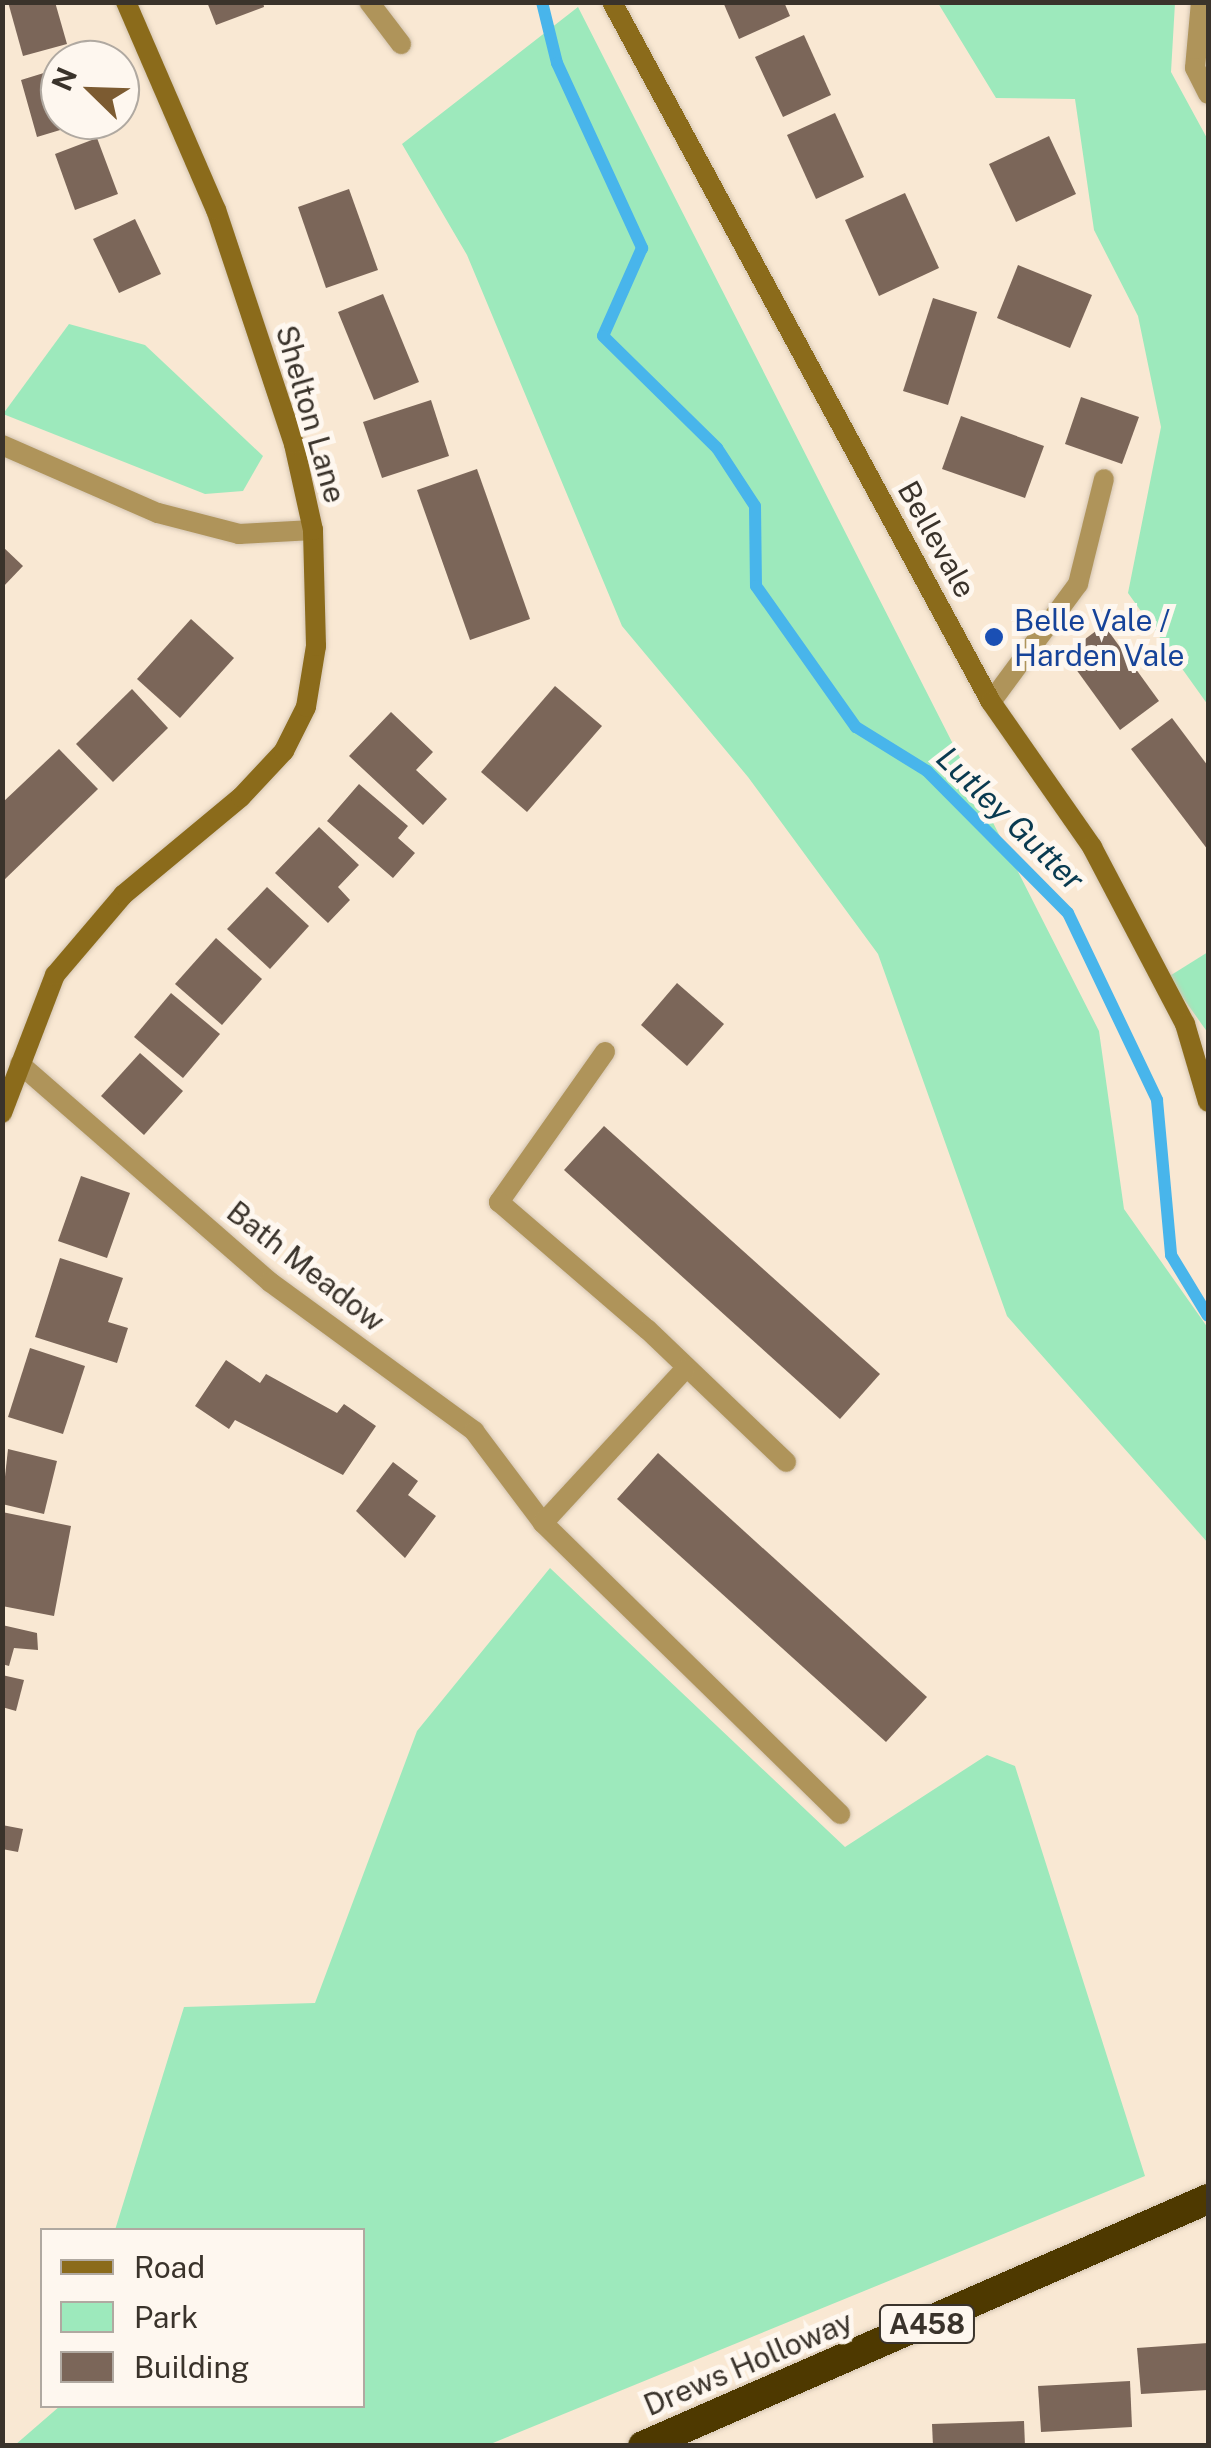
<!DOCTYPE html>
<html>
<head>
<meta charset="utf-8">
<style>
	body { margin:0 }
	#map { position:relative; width:1211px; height:2448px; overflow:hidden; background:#f9e8d3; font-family:"Public Sans",sans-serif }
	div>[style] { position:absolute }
	.green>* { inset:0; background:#9de9bc }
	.stream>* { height:12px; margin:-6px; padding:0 6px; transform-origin:6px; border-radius:6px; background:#48b5eb }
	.building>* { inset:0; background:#7b6659 }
	.roads { filter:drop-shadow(0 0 2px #d3c4b1) drop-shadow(0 0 2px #d3c4b1) }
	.lane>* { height:20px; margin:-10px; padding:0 10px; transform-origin:10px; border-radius:10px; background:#af945a }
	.street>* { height:20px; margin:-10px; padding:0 10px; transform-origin:10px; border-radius:10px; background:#af945a }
	.secondary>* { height:20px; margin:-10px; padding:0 10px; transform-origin:10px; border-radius:10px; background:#8b6b1b }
	.highway>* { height:30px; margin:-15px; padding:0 15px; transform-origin:15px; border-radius:15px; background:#4e3900 }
	.dots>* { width:28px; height:28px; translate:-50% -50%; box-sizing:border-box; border:5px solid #fef7ef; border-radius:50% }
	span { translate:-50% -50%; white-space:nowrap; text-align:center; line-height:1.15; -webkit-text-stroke:10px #fef7ef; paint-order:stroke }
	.shield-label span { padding:2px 8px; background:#fef7ef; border:2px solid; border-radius:8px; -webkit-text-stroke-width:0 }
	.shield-label { font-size:28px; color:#3a332b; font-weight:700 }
	.street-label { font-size:30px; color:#3a332b }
	.transit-label { font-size:30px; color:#164399 }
	.left { translate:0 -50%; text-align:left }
	.water-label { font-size:32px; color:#093a50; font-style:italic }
	.frame { position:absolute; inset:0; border:5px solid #3a332b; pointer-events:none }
	.legend { position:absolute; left:40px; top:2228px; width:325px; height:180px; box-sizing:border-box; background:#fef7ef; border:2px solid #b0a9a1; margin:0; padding:12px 18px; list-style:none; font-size:30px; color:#3a332b }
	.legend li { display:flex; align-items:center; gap:20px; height:50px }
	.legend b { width:50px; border:2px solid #b0a9a1 }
	.north { position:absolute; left:40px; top:40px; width:100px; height:100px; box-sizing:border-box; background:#fef7ef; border:2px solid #b0a9a1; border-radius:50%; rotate:293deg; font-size:28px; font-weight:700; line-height:40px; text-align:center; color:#3a332b }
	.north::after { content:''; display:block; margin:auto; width:35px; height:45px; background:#7c5b31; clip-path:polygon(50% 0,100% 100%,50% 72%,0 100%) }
</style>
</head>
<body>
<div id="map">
	<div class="green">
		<i style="clip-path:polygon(938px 3px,1175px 3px,1171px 72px,1208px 140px,1208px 705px,1128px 593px,1161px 427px,1138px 316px,1094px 230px,1075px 99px,996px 98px)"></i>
		<i style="clip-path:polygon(578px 7px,1099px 1031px,1124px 1209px,1208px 1328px,1208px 1543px,1007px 1316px,878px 954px,748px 777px,622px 626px,467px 255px,402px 144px)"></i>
		<i style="clip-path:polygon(69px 324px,145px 345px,263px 456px,243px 491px,205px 494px,3px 414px)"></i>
		<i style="clip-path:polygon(1208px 952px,1208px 1033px,1168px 977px)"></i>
		<i style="clip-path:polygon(550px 1568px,845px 1847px,987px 1755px,1015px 1766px,1145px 2176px,488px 2445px,15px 2445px,60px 2406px,362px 2406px,362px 2230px,115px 2230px,184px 2007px,315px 2003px,417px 1731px)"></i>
	</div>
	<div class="stream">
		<i style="left:542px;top:2px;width:63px;rotate:76.2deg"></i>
		<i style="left:557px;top:63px;width:204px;rotate:65.3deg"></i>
		<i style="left:642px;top:248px;width:96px;rotate:113.9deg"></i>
		<i style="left:603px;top:336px;width:160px;rotate:44.5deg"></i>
		<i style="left:717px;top:448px;width:69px;rotate:56.8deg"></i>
		<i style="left:755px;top:506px;width:80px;rotate:89.3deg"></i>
		<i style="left:756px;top:586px;width:173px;rotate:54.7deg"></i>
		<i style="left:856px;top:727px;width:84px;rotate:31.8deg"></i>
		<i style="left:927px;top:771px;width:200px;rotate:45.2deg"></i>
		<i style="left:1068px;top:913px;width:207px;rotate:64.5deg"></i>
		<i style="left:1157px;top:1100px;width:156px;rotate:84.8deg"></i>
		<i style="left:1171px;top:1255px;width:71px;rotate:58.8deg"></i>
	</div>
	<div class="building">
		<i style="clip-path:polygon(8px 2px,55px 2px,67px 44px,23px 56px)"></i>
		<i style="clip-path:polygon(207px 2px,263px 2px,264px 7px,216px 25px)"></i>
		<i style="clip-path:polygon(723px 2px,784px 2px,790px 16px,739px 39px)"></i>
		<i style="clip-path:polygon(804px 35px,831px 95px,783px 117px,755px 57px)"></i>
		<i style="clip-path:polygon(60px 68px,60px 120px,90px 121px,37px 137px,21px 80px)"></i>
		<i style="clip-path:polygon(835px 113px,864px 177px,816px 199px,787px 135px)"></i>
		<i style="clip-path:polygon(1049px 136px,1076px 194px,1016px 222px,989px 164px)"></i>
		<i style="clip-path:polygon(97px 138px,118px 194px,75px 210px,55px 154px)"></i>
		<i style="clip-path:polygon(349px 189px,378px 270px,326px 288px,298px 207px)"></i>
		<i style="clip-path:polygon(905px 193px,939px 268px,879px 296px,845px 220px)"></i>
		<i style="clip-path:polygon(135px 219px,161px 274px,119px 293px,93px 239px)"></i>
		<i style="clip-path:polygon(1018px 265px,1092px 295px,1070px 348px,997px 318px)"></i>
		<i style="clip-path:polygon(383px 294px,419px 382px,374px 400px,338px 312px)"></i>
		<i style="clip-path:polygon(933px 298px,977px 312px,948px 405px,903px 391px)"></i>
		<i style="clip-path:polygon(1081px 397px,1139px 417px,1122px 464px,1065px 444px)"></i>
		<i style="clip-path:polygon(431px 400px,449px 456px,382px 478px,363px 422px)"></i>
		<i style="clip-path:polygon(961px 416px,1044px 446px,1025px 498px,942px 469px)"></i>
		<i style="clip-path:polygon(477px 469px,530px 619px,470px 640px,417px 490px)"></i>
		<i style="clip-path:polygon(2px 546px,23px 566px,2px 588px)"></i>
		<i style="clip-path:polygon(191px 619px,234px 658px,180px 718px,137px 679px)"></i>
		<i style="clip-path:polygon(1104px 625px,1159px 701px,1120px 730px,1065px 654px)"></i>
		<i style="clip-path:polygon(555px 686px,602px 726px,527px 812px,481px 772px)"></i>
		<i style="clip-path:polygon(132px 689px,168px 728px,113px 782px,76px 744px)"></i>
		<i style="clip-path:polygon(391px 712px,433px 752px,416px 770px,447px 799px,423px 825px,349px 756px)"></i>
		<i style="clip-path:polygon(1172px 718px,1208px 766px,1208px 850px,1131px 749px)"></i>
		<i style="clip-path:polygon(59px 749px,98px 789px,2px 882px,2px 803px)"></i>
		<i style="clip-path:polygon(359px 784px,408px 826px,398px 838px,415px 853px,393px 878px,327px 821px)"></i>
		<i style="clip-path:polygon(319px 827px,359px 865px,338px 887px,350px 900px,328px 923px,275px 873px)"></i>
		<i style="clip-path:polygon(267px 887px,309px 926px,270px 969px,227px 929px)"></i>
		<i style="clip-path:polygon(216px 938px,262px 979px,222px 1025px,175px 984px)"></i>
		<i style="clip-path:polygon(677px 983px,724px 1024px,687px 1066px,641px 1025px)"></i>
		<i style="clip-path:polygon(171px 993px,220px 1034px,183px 1078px,134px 1037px)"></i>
		<i style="clip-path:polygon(140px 1053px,183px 1091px,144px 1135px,101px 1096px)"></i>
		<i style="clip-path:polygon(604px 1126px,880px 1374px,840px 1419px,564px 1170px)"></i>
		<i style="clip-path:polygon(81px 1176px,130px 1193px,107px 1258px,58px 1241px)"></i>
		<i style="clip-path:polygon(60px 1258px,123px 1278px,108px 1322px,128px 1328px,117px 1363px,35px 1337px)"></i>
		<i style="clip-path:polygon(30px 1348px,85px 1366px,63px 1434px,8px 1417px)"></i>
		<i style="clip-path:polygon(226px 1360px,260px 1383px,266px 1374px,337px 1413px,344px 1404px,376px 1426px,343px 1475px,235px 1420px,229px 1429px,195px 1406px)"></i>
		<i style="clip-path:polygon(8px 1449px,57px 1461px,44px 1514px,2px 1504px)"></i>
		<i style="clip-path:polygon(658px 1453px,927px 1697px,886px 1742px,617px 1499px)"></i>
		<i style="clip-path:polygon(393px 1462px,418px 1481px,408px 1495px,436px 1516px,405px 1558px,356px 1511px)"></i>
		<i style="clip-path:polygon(2px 1512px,71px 1526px,54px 1616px,2px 1606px)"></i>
		<i style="clip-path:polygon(2px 1625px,37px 1633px,38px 1650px,14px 1648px,9px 1666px,2px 1664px)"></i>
		<i style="clip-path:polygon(2px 1675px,24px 1680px,16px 1711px,2px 1707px)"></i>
		<i style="clip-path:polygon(2px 1825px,23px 1829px,18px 1852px,2px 1849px)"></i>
		<i style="clip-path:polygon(1208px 2343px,1208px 2390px,1141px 2394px,1137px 2348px)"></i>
		<i style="clip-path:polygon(1130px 2381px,1132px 2427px,1041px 2432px,1038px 2386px)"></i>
		<i style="clip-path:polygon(1024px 2421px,1025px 2446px,933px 2446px,932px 2424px)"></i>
	</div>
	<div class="roads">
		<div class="lane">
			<i style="left:369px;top:2px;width:53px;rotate:52.7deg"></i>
		</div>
		<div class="street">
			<i style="left:1201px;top:2px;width:66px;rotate:95.2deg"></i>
			<i style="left:1195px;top:68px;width:29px;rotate:63deg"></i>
			<i style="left:2px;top:445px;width:170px;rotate:23.6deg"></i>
			<i style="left:158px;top:513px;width:84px;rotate:14.5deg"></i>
			<i style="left:239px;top:534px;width:74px;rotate:-3.1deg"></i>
			<i style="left:991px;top:702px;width:147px;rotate:-53.6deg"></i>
			<i style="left:1078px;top:584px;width:108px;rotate:-76.1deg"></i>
			<i style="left:605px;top:1052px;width:184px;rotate:125.2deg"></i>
			<i style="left:499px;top:1202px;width:196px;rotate:40.7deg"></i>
			<i style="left:648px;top:1330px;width:191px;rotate:43.7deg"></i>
			<i style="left:20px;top:1064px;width:332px;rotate:41.1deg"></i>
			<i style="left:270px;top:1282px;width:253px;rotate:36.1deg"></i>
			<i style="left:474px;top:1431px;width:115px;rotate:53.1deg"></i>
			<i style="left:543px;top:1523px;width:416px;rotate:44.4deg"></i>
			<i style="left:543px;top:1523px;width:209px;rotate:-47.3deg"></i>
		</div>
		<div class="secondary">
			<i style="left:612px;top:2px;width:796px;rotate:61.57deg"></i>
			<i style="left:991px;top:702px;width:177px;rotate:55.1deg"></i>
			<i style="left:1092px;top:847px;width:200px;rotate:62.3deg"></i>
			<i style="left:1185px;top:1024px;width:81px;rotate:73.6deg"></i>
			<i style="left:2px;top:1113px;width:148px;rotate:-69deg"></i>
			<i style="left:55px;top:975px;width:105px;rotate:-49.6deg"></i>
			<i style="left:123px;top:895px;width:153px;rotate:-39.7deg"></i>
			<i style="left:241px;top:797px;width:63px;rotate:-46.9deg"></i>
			<i style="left:284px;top:751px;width:49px;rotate:-63.4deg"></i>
			<i style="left:306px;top:707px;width:62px;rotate:-80.7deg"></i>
			<i style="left:316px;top:646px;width:116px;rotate:-91.5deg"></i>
			<i style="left:313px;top:530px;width:88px;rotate:-102.5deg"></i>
			<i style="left:294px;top:444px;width:247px;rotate:-108.4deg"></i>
			<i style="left:216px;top:210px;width:227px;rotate:-113.4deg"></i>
		</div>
		<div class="highway">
			<i style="left:643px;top:2446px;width:617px;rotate:-23.61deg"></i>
		</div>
	</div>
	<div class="dots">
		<i style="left:994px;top:637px;background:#1a4fb4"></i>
	</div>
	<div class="shield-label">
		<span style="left:927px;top:2324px">A458</span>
	</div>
	<div class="street-label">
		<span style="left:311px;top:414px;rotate:74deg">Shelton Lane</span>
		<span style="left:937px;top:539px;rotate:61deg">Bellevale</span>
		<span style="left:306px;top:1266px;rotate:38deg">Bath Meadow</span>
		<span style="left:748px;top:2363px;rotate:-23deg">Drews Holloway</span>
	</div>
	<div class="transit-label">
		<span class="left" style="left:1014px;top:637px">Belle Vale /<br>Harden Vale</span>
	</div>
	<div class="water-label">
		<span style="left:1010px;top:819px;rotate:44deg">Lutley Gutter</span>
	</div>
	<div class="frame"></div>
	<ul class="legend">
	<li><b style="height:12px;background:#8b6b1b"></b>Road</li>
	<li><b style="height:28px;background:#9de9bc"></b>Park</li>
	<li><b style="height:28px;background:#7b6659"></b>Building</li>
	</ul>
	<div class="north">N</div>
</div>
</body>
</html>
